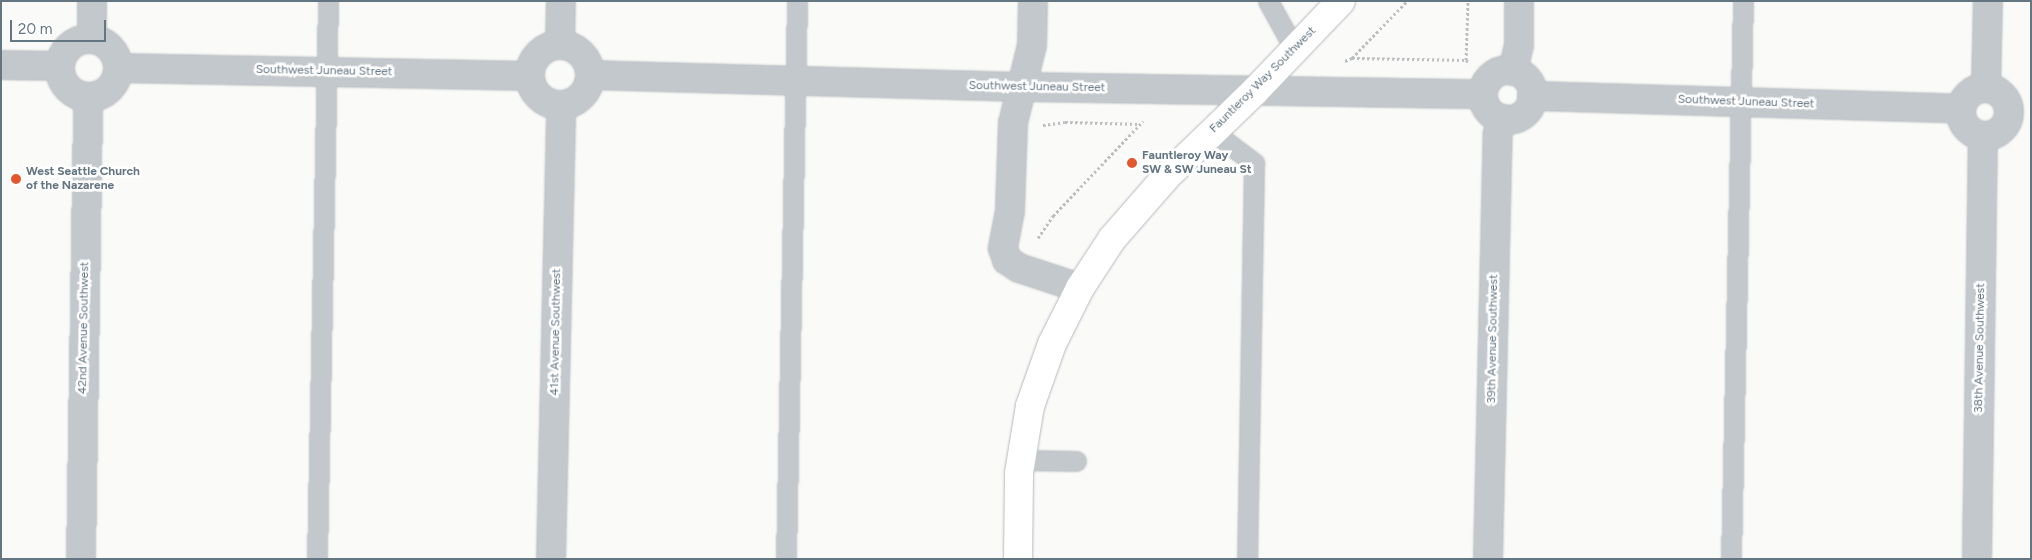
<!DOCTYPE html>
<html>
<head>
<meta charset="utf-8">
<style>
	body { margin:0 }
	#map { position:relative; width:2032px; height:560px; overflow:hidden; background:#fafaf8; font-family:Figtree,sans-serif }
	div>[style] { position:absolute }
	.path>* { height:3px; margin-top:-1.5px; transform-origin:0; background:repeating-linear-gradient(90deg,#bbbfc2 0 2.5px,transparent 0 5px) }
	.roads { filter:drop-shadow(0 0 1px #b5babe) drop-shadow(0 0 1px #b5babe) }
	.service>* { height:19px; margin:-9.5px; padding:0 9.5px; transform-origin:9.5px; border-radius:9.5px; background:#c3c8cc }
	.minor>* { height:28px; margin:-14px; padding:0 14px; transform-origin:14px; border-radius:14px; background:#c3c8cc }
	.minor>.ring { margin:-14px; padding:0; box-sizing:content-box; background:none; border:28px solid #c3c8cc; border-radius:50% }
	.primary>* { height:28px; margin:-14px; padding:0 14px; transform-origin:14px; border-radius:14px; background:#fff }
	.dots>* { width:14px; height:14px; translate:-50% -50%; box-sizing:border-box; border:2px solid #fff; border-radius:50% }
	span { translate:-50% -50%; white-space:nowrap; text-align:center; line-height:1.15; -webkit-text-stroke:5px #fff; paint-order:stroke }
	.street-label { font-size:12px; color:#657683 }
	.poi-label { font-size:12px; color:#657683; font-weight:700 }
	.left { translate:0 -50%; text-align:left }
	.frame { position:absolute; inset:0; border:2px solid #657683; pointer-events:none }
	.scale { position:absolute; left:10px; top:20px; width:96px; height:22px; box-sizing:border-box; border:2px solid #657683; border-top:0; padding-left:6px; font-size:15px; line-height:18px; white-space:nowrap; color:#657683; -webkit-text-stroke:4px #fff; paint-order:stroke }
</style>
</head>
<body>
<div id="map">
	<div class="path">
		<i style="left:1352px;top:58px;width:114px;rotate:1deg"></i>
		<i style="left:1466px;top:60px;width:5px;rotate:37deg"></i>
		<i style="left:1466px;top:60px;width:59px;rotate:-88.1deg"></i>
		<i style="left:1345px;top:61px;width:8px;rotate:-23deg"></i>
		<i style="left:1352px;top:58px;width:79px;rotate:-46deg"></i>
		<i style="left:1043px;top:125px;width:22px;rotate:-8deg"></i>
		<i style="left:1065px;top:122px;width:74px;rotate:1.5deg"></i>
		<i style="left:1038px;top:238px;width:27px;rotate:-56deg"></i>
		<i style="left:1053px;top:216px;width:131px;rotate:-46.5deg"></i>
	</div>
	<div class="roads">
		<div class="service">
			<i style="left:1268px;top:1px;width:56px;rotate:61.1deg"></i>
			<i style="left:1212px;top:131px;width:53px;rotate:37.3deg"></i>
			<i style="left:1254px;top:163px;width:396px;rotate:91deg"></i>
			<i style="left:1021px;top:460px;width:55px;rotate:1deg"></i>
			<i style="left:317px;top:559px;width:558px;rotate:-88.87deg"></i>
			<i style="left:786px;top:559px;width:558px;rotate:-88.87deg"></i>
			<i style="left:1731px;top:559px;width:558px;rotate:-88.77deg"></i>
		</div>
		<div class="minor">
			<i style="left:1033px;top:1px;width:44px;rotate:91.3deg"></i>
			<i style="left:1032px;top:45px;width:80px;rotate:103.7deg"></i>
			<i style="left:1013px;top:123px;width:88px;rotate:92deg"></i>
			<i style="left:1010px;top:211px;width:38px;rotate:101deg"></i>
			<i style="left:1003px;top:248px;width:13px;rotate:72deg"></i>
			<i style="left:1007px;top:260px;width:14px;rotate:34deg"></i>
			<i style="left:1019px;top:268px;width:64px;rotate:18.2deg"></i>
			<i class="ring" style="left:60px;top:39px;width:30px;height:30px"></i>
			<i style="left:92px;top:39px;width:38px;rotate:-90deg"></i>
			<i style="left:560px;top:44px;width:43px;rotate:-88.7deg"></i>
			<i class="ring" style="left:530px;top:45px;width:32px;height:32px"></i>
			<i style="left:1px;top:65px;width:59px;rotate:1deg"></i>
			<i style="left:118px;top:68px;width:412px;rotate:1.1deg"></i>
			<i class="ring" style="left:1483px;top:70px;width:22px;height:22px"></i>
			<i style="left:1513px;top:71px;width:27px;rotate:-77deg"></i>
			<i style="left:1519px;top:45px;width:44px;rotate:-90deg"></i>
			<i style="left:590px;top:75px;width:433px;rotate:1.6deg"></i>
			<i style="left:1023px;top:87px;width:460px;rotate:0.9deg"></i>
			<i style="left:1986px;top:87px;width:86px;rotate:-88.7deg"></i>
			<i class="ring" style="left:1961px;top:88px;width:20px;height:20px"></i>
			<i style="left:1532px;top:96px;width:428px;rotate:1.7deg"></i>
			<i style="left:81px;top:559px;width:462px;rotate:-89.1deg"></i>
			<i style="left:551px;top:559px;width:453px;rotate:-88.7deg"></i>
			<i style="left:1488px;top:559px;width:426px;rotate:-88.7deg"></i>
			<i style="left:1498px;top:133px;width:15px;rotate:-74deg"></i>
			<i style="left:1977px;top:559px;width:423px;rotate:-89.2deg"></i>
		</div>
		<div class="primary">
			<i style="left:1018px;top:559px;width:86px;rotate:-89.3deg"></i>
			<i style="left:1019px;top:473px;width:68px;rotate:-80.7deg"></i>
			<i style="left:1030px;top:406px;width:66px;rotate:-70.5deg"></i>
			<i style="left:1052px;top:344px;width:63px;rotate:-63.4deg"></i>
			<i style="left:1080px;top:288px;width:59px;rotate:-56.9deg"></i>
			<i style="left:1112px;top:239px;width:82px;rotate:-48.9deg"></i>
			<i style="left:1166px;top:177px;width:124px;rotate:-44deg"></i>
			<i style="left:1255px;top:91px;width:124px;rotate:-46.3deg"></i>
		</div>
	</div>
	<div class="dots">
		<i style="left:1132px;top:163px;background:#e4572e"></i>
		<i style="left:16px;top:179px;background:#e4572e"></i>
	</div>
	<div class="street-label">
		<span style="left:324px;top:71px;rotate:1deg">Southwest Juneau Street</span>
		<span style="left:1263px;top:80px;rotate:-45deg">Fauntleroy Way Southwest</span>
		<span style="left:1037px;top:87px;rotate:1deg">Southwest Juneau Street</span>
		<span style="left:1746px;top:102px;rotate:2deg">Southwest Juneau Street</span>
		<span style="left:84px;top:328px;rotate:-89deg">42nd Avenue Southwest</span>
		<span style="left:556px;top:332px;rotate:-89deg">41st Avenue Southwest</span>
		<span style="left:1493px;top:339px;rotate:-89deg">39th Avenue Southwest</span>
		<span style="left:1980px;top:348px;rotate:-89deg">38th Avenue Southwest</span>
	</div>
	<div class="poi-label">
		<span class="left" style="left:1142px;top:163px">Fauntleroy Way<br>SW &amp; SW Juneau St</span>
		<span class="left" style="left:26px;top:179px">West Seattle Church<br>of the Nazarene</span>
	</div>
	<div class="frame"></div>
	<div class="scale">20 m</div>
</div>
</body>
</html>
